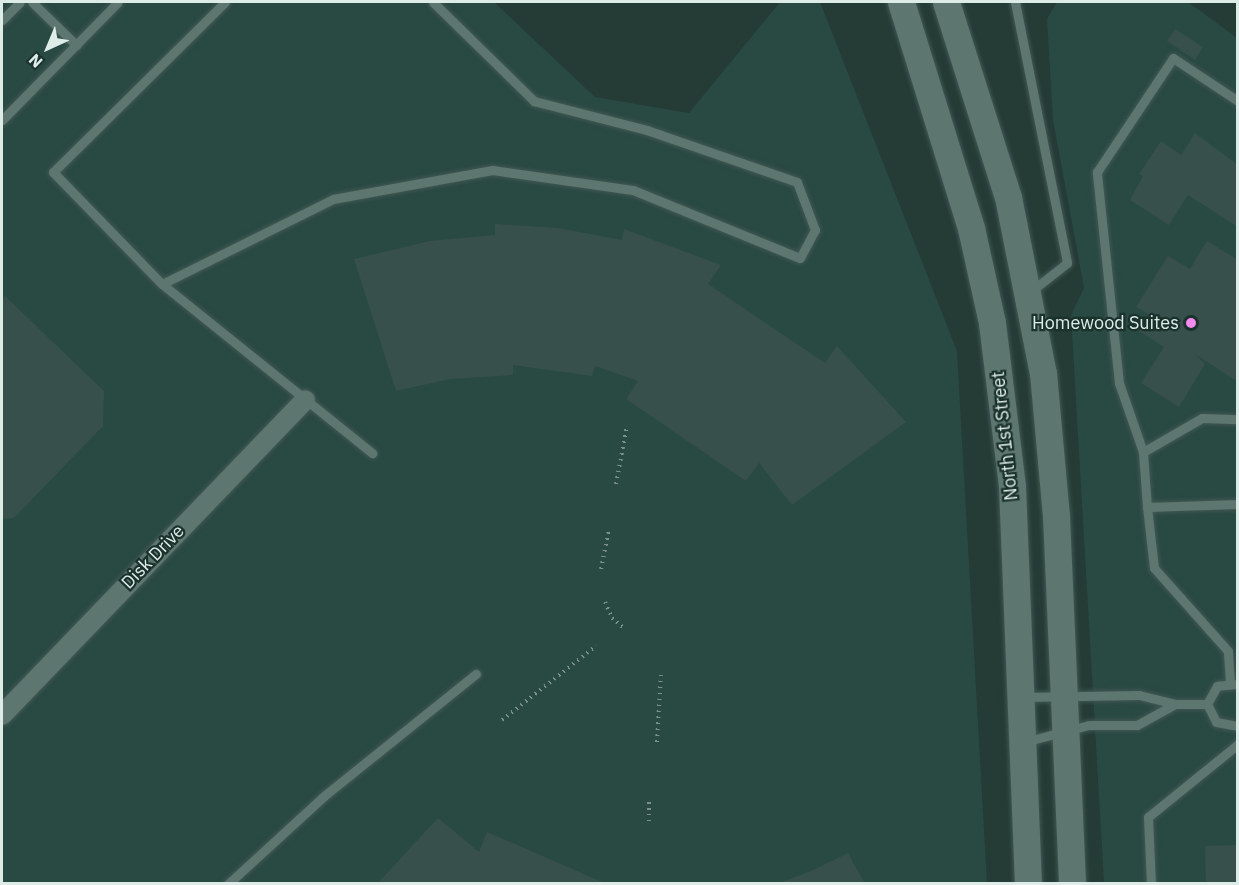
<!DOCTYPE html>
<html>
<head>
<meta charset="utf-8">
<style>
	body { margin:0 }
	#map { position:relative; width:1239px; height:885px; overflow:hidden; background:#243b36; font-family:"IBM Plex Sans",sans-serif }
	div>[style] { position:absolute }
	.built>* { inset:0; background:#294943 }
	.building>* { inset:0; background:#38504b }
	.path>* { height:4px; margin-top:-2px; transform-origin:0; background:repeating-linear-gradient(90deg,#7e908c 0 1.5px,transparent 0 6px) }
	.roads { filter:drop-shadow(0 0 2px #425752) drop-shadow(0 0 2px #425752) }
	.service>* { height:9px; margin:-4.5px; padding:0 4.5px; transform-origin:4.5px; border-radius:4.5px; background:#5d7670 }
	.minor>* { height:20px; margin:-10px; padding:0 10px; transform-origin:10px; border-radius:10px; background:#5d7670 }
	.secondary>* { height:27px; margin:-13.5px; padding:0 13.5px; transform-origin:13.5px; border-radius:13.5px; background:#5d7670 }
	.dots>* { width:16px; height:16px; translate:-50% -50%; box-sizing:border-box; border:3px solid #1a312c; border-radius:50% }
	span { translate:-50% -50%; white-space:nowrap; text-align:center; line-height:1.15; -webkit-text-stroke:4.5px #1a312c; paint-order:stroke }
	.poi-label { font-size:18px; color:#deece8 }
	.right { translate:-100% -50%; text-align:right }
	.street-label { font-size:18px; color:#deece8 }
	.frame { position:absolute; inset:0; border:3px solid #deece8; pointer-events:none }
	.north { position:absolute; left:18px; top:18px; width:60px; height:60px; -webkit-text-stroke:4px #1a312c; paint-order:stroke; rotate:224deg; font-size:16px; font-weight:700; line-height:24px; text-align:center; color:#deece8 }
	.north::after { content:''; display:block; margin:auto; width:21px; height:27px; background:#deece8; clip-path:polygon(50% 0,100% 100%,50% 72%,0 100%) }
</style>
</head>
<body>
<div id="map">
	<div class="built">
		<i style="clip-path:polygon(2px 2px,494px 2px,595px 97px,689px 113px,780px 2px,820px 2px,957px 351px,987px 883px,2px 884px)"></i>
		<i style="clip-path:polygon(1057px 2px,1188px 2px,1237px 38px,1237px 883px,1104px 883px,1071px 315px,1084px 288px,1053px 120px,1047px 19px)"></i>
	</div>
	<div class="building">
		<i style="clip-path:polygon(1175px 29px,1203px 47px,1195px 60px,1167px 41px)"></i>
		<i style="clip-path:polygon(1195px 133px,1238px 165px,1238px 227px,1188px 195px,1169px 225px,1130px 200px,1143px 176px,1139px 174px,1161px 141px,1181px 155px)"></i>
		<i style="clip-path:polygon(495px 224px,558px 228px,622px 240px,624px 229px,721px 265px,708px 284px,825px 363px,837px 346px,906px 422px,792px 505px,759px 463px,746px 481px,626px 399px,638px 381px,595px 366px,592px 376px,513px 365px,513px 375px,450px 379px,396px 391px,354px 259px,430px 241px,495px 235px)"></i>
		<i style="clip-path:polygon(1207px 241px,1238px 260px,1238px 377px,1235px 380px,1195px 354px,1205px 364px,1179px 407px,1141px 383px,1164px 347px,1139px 331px,1150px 315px,1136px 307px,1168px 256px,1190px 269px)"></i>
		<i style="clip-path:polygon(5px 296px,104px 391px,103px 426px,14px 518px,2px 519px,2px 300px)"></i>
		<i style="clip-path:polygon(438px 818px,479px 852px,487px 832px,607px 884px,377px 884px)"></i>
		<i style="clip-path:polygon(1238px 845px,1238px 884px,1206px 884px,1205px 846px)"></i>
		<i style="clip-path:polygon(848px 853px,865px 884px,777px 884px,811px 871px)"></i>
	</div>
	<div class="path">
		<i style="left:616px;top:484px;width:59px;rotate:-79.3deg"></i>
		<i style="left:601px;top:569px;width:41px;rotate:-78.7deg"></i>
		<i style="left:605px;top:602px;width:17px;rotate:66deg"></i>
		<i style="left:612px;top:618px;width:17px;rotate:40deg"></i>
		<i style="left:502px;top:720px;width:120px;rotate:-38.2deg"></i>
		<i style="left:657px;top:742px;width:67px;rotate:-86.6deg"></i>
		<i style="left:649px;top:802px;width:22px;rotate:90deg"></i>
	</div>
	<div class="roads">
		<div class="service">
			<i style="left:32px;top:2px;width:62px;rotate:44.3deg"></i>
			<i style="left:225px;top:2px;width:242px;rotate:135.3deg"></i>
			<i style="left:53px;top:172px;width:156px;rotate:45.8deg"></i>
			<i style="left:162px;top:284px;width:270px;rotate:38.8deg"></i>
			<i style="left:1015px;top:2px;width:266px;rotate:78.7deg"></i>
			<i style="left:1067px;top:263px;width:47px;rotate:141.9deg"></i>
			<i style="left:2px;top:20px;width:25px;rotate:-45deg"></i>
			<i style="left:2px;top:120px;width:165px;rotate:-45.5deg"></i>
			<i style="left:162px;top:284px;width:191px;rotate:-26.4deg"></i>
			<i style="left:333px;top:199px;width:162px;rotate:-10.3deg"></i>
			<i style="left:492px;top:170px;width:142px;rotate:8.1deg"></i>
			<i style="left:633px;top:190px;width:180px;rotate:22.2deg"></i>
			<i style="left:800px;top:258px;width:32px;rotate:-62deg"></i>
			<i style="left:815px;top:230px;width:51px;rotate:-110.6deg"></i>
			<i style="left:797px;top:182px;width:159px;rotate:-160.9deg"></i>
			<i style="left:647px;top:130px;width:117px;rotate:-165.6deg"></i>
			<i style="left:534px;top:101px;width:141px;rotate:-135.6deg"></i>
			<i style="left:1143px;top:452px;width:68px;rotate:-30deg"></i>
			<i style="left:1202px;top:418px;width:36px;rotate:2deg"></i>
			<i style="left:1147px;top:507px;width:55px;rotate:-94.2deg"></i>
			<i style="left:1143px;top:452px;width:73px;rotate:-109.2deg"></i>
			<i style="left:1119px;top:383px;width:212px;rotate:-96deg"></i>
			<i style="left:1097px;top:172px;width:137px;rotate:-56.3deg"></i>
			<i style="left:1173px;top:58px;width:78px;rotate:33.5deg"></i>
			<i style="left:1230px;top:682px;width:31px;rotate:-94deg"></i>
			<i style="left:1228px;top:651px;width:111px;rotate:-131.7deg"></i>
			<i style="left:1154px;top:568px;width:61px;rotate:-96.5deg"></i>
			<i style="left:1147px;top:507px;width:91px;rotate:-1.9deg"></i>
			<i style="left:1238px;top:684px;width:21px;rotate:175deg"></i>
			<i style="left:1217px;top:686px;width:21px;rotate:119deg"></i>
			<i style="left:1207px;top:704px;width:20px;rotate:63deg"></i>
			<i style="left:1216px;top:722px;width:22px;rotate:10deg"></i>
			<i style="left:1023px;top:697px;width:116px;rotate:-1deg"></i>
			<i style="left:1139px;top:695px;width:37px;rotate:14deg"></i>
			<i style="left:1175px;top:704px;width:32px"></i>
			<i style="left:1024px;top:742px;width:67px;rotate:-14.7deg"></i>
			<i style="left:1089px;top:725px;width:48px"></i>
			<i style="left:1137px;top:725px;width:43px;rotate:-28.9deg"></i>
			<i style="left:228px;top:884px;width:130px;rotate:-42.5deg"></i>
			<i style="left:324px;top:796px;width:195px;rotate:-38.8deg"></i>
			<i style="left:1151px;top:884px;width:67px;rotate:-92.6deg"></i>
			<i style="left:1148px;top:817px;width:116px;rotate:-39deg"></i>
		</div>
		<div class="minor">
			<i style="left:2px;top:715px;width:437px;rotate:-46.1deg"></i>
		</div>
		<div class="secondary">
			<i style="left:901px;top:2px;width:237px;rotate:72.8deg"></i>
			<i style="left:971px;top:228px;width:97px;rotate:77.5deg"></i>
			<i style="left:992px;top:323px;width:164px;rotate:83deg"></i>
			<i style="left:1012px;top:486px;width:398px;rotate:87.7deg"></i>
			<i style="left:946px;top:2px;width:205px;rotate:72.4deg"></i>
			<i style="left:1008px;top:197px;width:179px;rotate:78.8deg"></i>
			<i style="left:1043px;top:373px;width:144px;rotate:84.8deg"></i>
			<i style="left:1056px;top:516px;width:368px;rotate:87.5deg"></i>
		</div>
	</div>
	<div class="dots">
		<i style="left:1191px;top:323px;background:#f489ef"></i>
	</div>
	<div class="poi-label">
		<span class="right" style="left:1179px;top:323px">Homewood Suites</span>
	</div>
	<div class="street-label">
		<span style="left:1005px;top:436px;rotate:-96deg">North 1st Street</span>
		<span style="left:153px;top:557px;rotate:-46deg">Disk Drive</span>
	</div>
	<div class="frame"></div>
	<div class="north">N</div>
</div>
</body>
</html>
